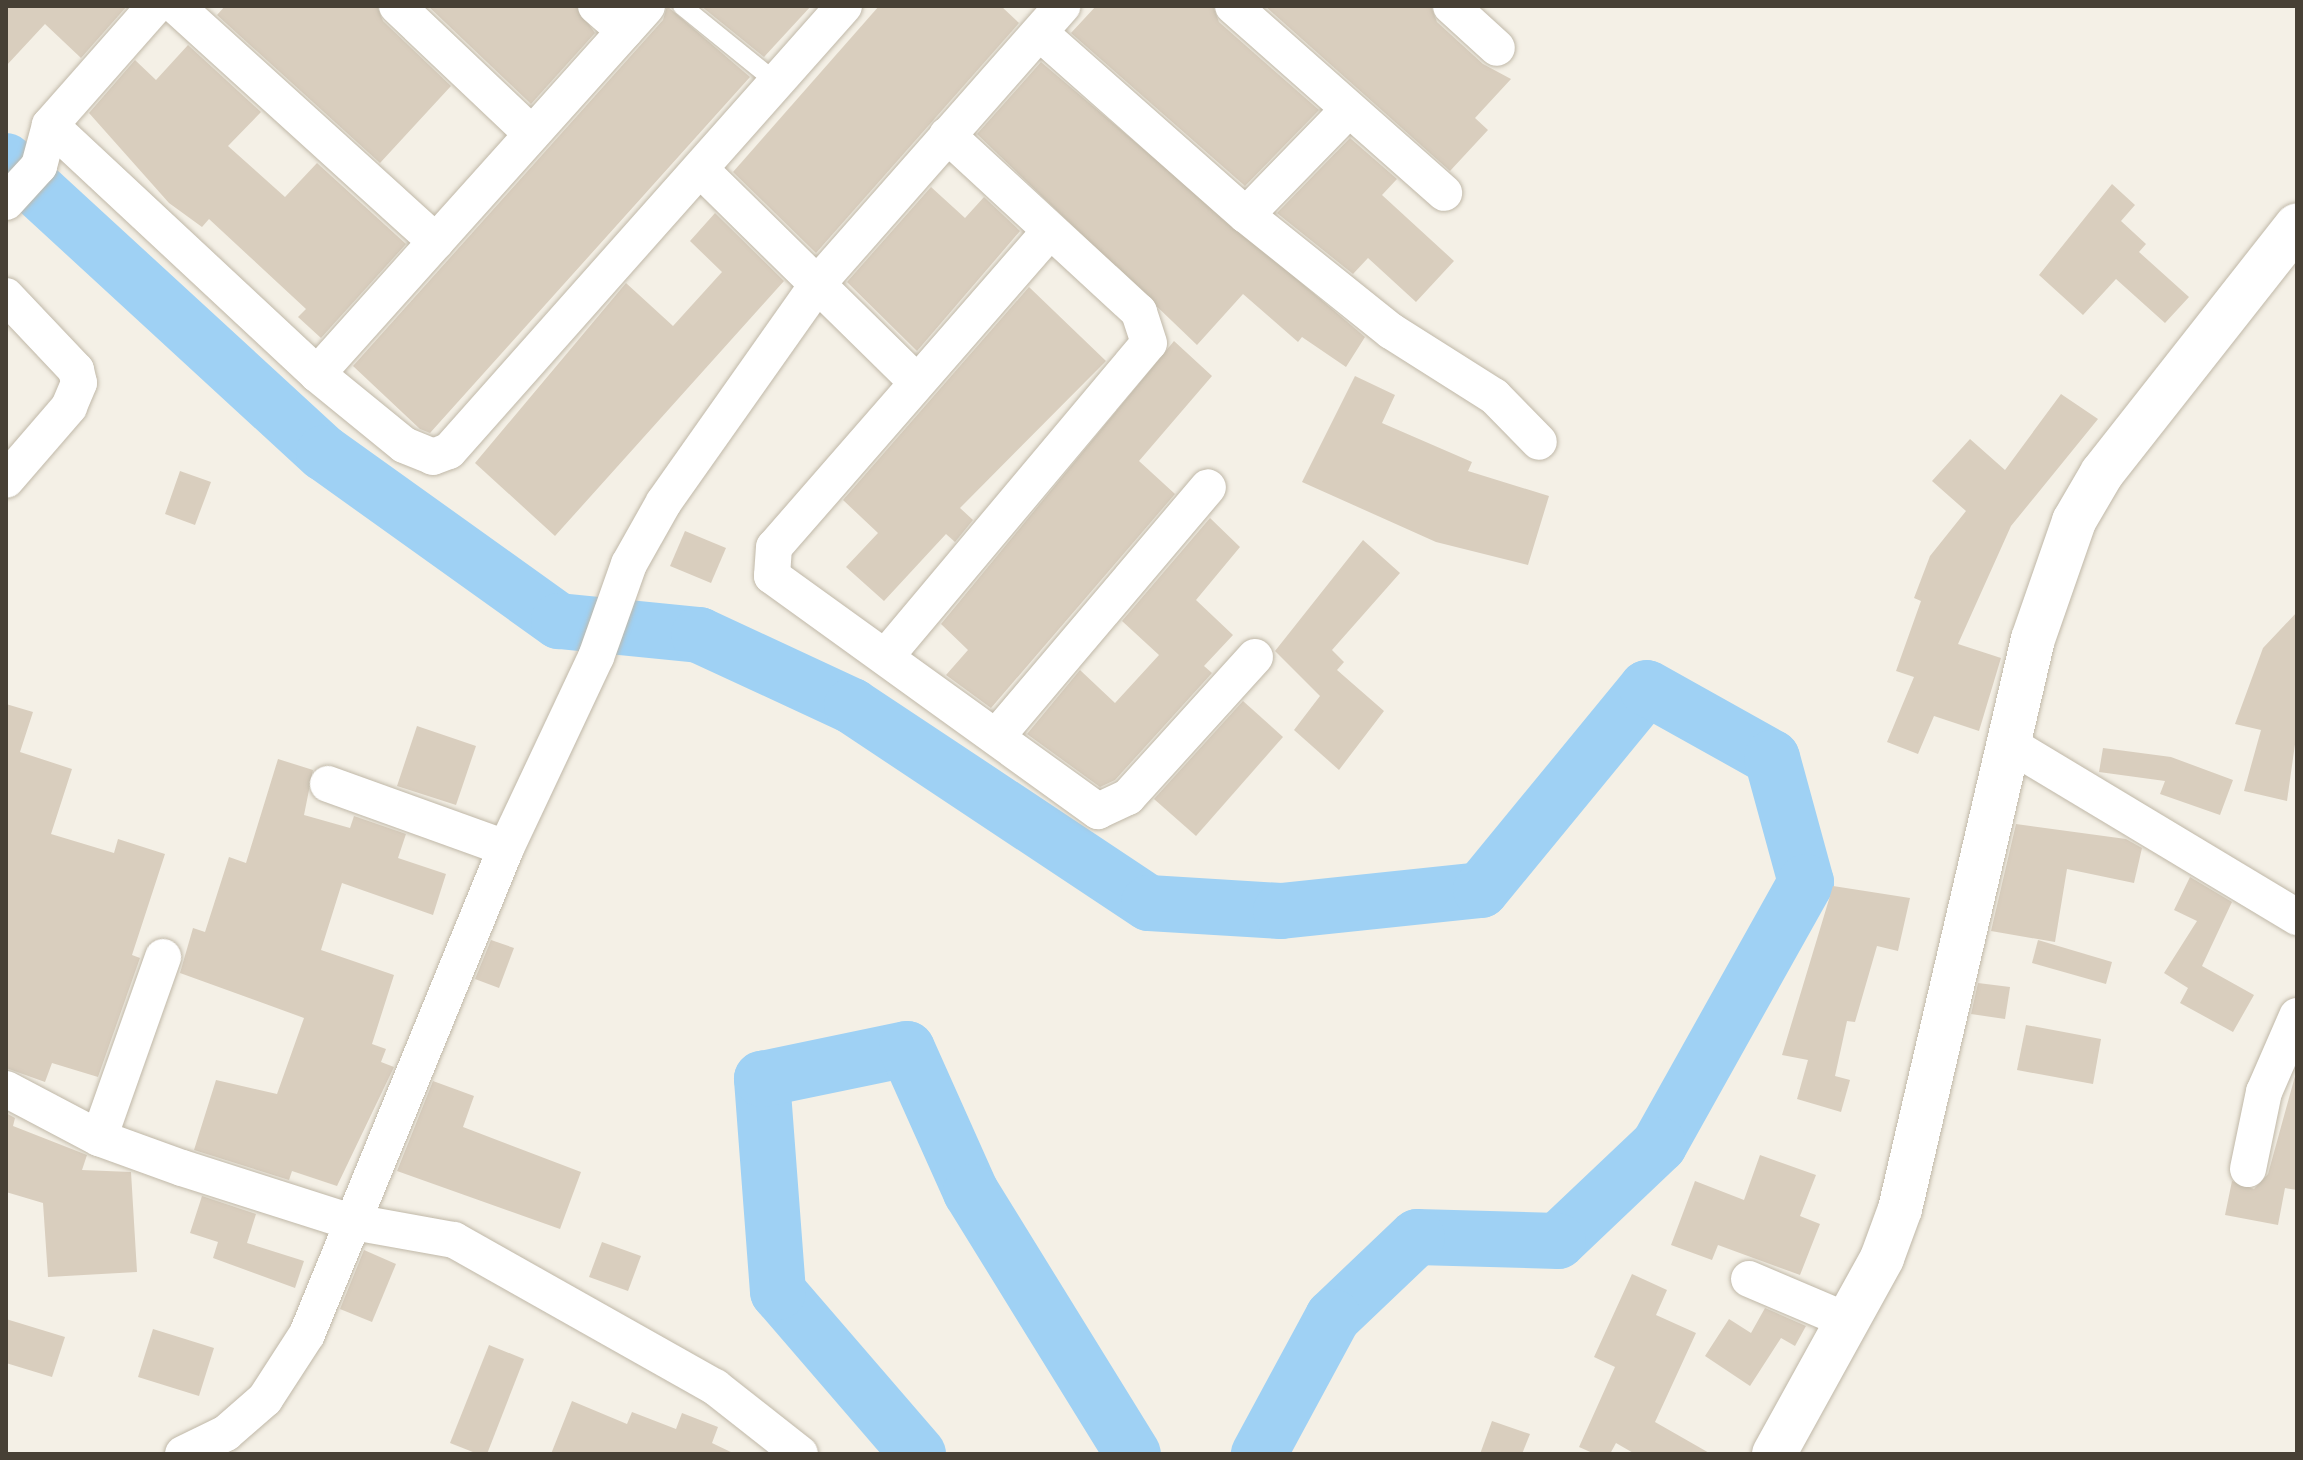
<!DOCTYPE html>
<html>
<head>
<meta charset="utf-8">
<style>
	body { margin:0 }
	#map { position:relative; width:2303px; height:1460px; overflow:hidden; background:#f4f0e6; font-family:"Sofia Sans Condensed",sans-serif }
	div>[style] { position:absolute }
	.river>* { height:56px; margin:-28px; padding:0 28px; transform-origin:28px; border-radius:28px; background:#9fd1f4 }
	.building>* { inset:0; background:#d9cebe }
	.roads { filter:drop-shadow(0 0 2px #c0b8a8) drop-shadow(0 0 2px #c0b8a8) }
	.service>* { height:18px; margin:-9px; padding:0 9px; transform-origin:9px; border-radius:9px; background:#fff }
	.minor>* { height:36px; margin:-18px; padding:0 18px; transform-origin:18px; border-radius:18px; background:#fff }
	.tertiary>* { height:44px; margin:-22px; padding:0 22px; transform-origin:22px; border-radius:22px; background:#fff }
	span { translate:-50% -50%; white-space:nowrap; text-align:center; line-height:1.15; -webkit-text-stroke:8px #fff; paint-order:stroke }
	.frame { position:absolute; inset:0; border:8px solid #474035; pointer-events:none }
</style>
</head>
<body>
<div id="map">
	<div class="river">
		<i style="left:6px;top:161px;width:432px;rotate:42.6deg"></i>
		<i style="left:324px;top:453px;width:289px;rotate:35.6deg"></i>
		<i style="left:559px;top:621px;width:141px;rotate:5.7deg"></i>
		<i style="left:699px;top:635px;width:169px;rotate:24.9deg"></i>
		<i style="left:852px;top:706px;width:356px;rotate:33.6deg"></i>
		<i style="left:1149px;top:903px;width:132px;rotate:3.5deg"></i>
		<i style="left:1281px;top:911px;width:201px;rotate:-6deg"></i>
		<i style="left:1481px;top:890px;width:261px;rotate:-50.6deg"></i>
		<i style="left:1647px;top:688px;width:143px;rotate:29.2deg"></i>
		<i style="left:1772px;top:758px;width:129px;rotate:74.7deg"></i>
		<i style="left:1806px;top:882px;width:301px;rotate:119.2deg"></i>
		<i style="left:1659px;top:1145px;width:139px;rotate:136.5deg"></i>
		<i style="left:1558px;top:1241px;width:141px;rotate:-178.4deg"></i>
		<i style="left:1417px;top:1237px;width:116px;rotate:136.4deg"></i>
		<i style="left:1333px;top:1317px;width:156px;rotate:118.4deg"></i>
		<i style="left:918px;top:1454px;width:214px;rotate:-130.8deg"></i>
		<i style="left:778px;top:1292px;width:214px;rotate:-94.3deg"></i>
		<i style="left:762px;top:1079px;width:148px;rotate:-11.7deg"></i>
		<i style="left:907px;top:1049px;width:157px;rotate:65.9deg"></i>
		<i style="left:971px;top:1192px;width:308px;rotate:58.3deg"></i>
	</div>
	<div class="building">
		<i style="clip-path:polygon(6px 6px,127px 6px,81px 58px,45px 24px,6px 66px)"></i>
		<i style="clip-path:polygon(225px 6px,377px 6px,383px 21px,451px 86px,380px 163px,217px 15px)"></i>
		<i style="clip-path:polygon(428px 6px,576px 6px,595px 33px,531px 104px)"></i>
		<i style="clip-path:polygon(667px 6px,750px 77px,430px 433px,420px 429px,353px 366px,663px 20px)"></i>
		<i style="clip-path:polygon(701px 6px,811px 6px,764px 57px)"></i>
		<i style="clip-path:polygon(879px 6px,1001px 6px,1019px 23px,816px 253px,733px 172px)"></i>
		<i style="clip-path:polygon(1096px 6px,1213px 6px,1219px 22px,1319px 110px,1245px 186px,1071px 33px)"></i>
		<i style="clip-path:polygon(1265px 6px,1431px 6px,1437px 22px,1483px 64px,1511px 79px,1475px 118px,1488px 130px,1450px 171px)"></i>
		<i style="clip-path:polygon(188px 45px,261px 112px,228px 146px,285px 197px,317px 163px,406px 244px,321px 338px,298px 317px,306px 309px,209px 219px,202px 227px,169px 203px,89px 113px,135px 60px,156px 80px)"></i>
		<i style="clip-path:polygon(1041px 62px,1365px 337px,1346px 367px,1302px 337px,1298px 342px,1243px 294px,1197px 345px,977px 134px)"></i>
		<i style="clip-path:polygon(1350px 138px,1397px 179px,1382px 195px,1454px 261px,1416px 302px,1368px 258px,1353px 274px,1277px 213px)"></i>
		<i style="clip-path:polygon(2112px 184px,2135px 205px,2121px 221px,2146px 244px,2139px 252px,2189px 297px,2165px 323px,2116px 279px,2083px 315px,2039px 275px)"></i>
		<i style="clip-path:polygon(931px 187px,965px 218px,984px 197px,1020px 231px,917px 351px,847px 282px)"></i>
		<i style="clip-path:polygon(715px 213px,784px 281px,555px 536px,475px 463px,626px 283px,673px 326px,722px 272px,690px 241px)"></i>
		<i style="clip-path:polygon(1029px 287px,1106px 361px,960px 508px,973px 520px,955px 542px,946px 534px,884px 601px,846px 567px,878px 533px,843px 500px)"></i>
		<i style="clip-path:polygon(1174px 341px,1212px 376px,1139px 461px,1175px 494px,991px 708px,946px 675px,968px 650px,941px 624px)"></i>
		<i style="clip-path:polygon(1355px 376px,1395px 395px,1382px 423px,1472px 462px,1468px 471px,1549px 496px,1528px 565px,1436px 542px,1302px 482px)"></i>
		<i style="clip-path:polygon(2061px 394px,2098px 419px,2011px 526px,1958px 644px,2001px 658px,1979px 731px,1934px 716px,1918px 754px,1887px 742px,1914px 677px,1896px 671px,1921px 601px,1914px 598px,1930px 556px,1966px 511px,1932px 481px,1970px 439px,2005px 470px)"></i>
		<i style="clip-path:polygon(180px 471px,211px 482px,195px 525px,165px 514px)"></i>
		<i style="clip-path:polygon(1210px 518px,1240px 547px,1196px 600px,1233px 635px,1204px 666px,1212px 673px,1115px 780px,1100px 787px,1027px 734px,1080px 670px,1115px 703px,1159px 655px,1122px 621px)"></i>
		<i style="clip-path:polygon(685px 531px,726px 548px,711px 583px,670px 566px)"></i>
		<i style="clip-path:polygon(1363px 540px,1400px 573px,1332px 650px,1344px 662px,1337px 670px,1384px 711px,1339px 770px,1294px 730px,1320px 696px,1275px 651px)"></i>
		<i style="clip-path:polygon(2297px 612px,2297px 730px,2287px 801px,2244px 791px,2261px 730px,2235px 724px,2263px 648px)"></i>
		<i style="clip-path:polygon(1243px 701px,1283px 737px,1196px 836px,1154px 799px)"></i>
		<i style="clip-path:polygon(6px 704px,33px 712px,20px 752px,72px 769px,51px 834px,114px 853px,118px 839px,165px 854px,132px 955px,140px 958px,98px 1077px,52px 1063px,45px 1082px,6px 1068px)"></i>
		<i style="clip-path:polygon(417px 726px,476px 746px,456px 805px,397px 786px)"></i>
		<i style="clip-path:polygon(2103px 748px,2171px 757px,2233px 780px,2220px 815px,2160px 794px,2165px 781px,2099px 772px)"></i>
		<i style="clip-path:polygon(278px 759px,313px 770px,304px 815px,350px 828px,354px 816px,406px 834px,398px 858px,446px 874px,433px 915px,342px 883px,321px 950px,394px 975px,372px 1044px,386px 1049px,381px 1062px,394px 1067px,337px 1186px,292px 1171px,289px 1180px,194px 1150px,216px 1080px,277px 1094px,304px 1018px,180px 973px,193px 928px,205px 932px,229px 857px,246px 863px)"></i>
		<i style="clip-path:polygon(2016px 824px,2126px 839px,2142px 848px,2134px 883px,2067px 869px,2055px 942px,1991px 931px)"></i>
		<i style="clip-path:polygon(2190px 877px,2232px 902px,2202px 966px,2254px 995px,2233px 1032px,2180px 1003px,2188px 988px,2164px 973px,2197px 921px,2174px 910px)"></i>
		<i style="clip-path:polygon(1833px 886px,1910px 898px,1898px 951px,1877px 946px,1855px 1022px,1847px 1021px,1835px 1076px,1850px 1080px,1841px 1112px,1797px 1099px,1808px 1060px,1782px 1055px)"></i>
		<i style="clip-path:polygon(491px 940px,514px 948px,499px 988px,475px 979px)"></i>
		<i style="clip-path:polygon(2038px 940px,2112px 962px,2106px 984px,2032px 963px)"></i>
		<i style="clip-path:polygon(1978px 983px,2010px 987px,2005px 1019px,1971px 1014px)"></i>
		<i style="clip-path:polygon(2026px 1025px,2101px 1039px,2093px 1084px,2017px 1070px)"></i>
		<i style="clip-path:polygon(2297px 1069px,2297px 1190px,2285px 1188px,2278px 1225px,2225px 1215px,2232px 1181px,2254px 1189px,2268px 1174px)"></i>
		<i style="clip-path:polygon(433px 1081px,474px 1096px,463px 1127px,581px 1172px,560px 1229px,397px 1171px)"></i>
		<i style="clip-path:polygon(6px 1113px,15px 1118px,13px 1126px,87px 1155px,82px 1170px,131px 1172px,137px 1272px,48px 1277px,43px 1203px,6px 1192px)"></i>
		<i style="clip-path:polygon(1760px 1155px,1816px 1175px,1800px 1216px,1820px 1224px,1800px 1275px,1718px 1245px,1712px 1260px,1671px 1245px,1695px 1181px,1744px 1200px)"></i>
		<i style="clip-path:polygon(202px 1196px,256px 1214px,247px 1243px,304px 1261px,295px 1288px,213px 1258px,218px 1242px,190px 1233px)"></i>
		<i style="clip-path:polygon(602px 1242px,641px 1256px,628px 1291px,589px 1277px)"></i>
		<i style="clip-path:polygon(364px 1250px,396px 1264px,372px 1322px,340px 1309px)"></i>
		<i style="clip-path:polygon(1632px 1274px,1667px 1290px,1656px 1315px,1696px 1333px,1655px 1422px,1711px 1454px,1635px 1454px,1616px 1443px,1610px 1454px,1595px 1454px,1579px 1447px,1615px 1367px,1594px 1357px)"></i>
		<i style="clip-path:polygon(1765px 1308px,1806px 1326px,1795px 1346px,1781px 1338px,1750px 1386px,1705px 1356px,1729px 1319px,1751px 1333px)"></i>
		<i style="clip-path:polygon(6px 1319px,65px 1337px,52px 1377px,6px 1363px)"></i>
		<i style="clip-path:polygon(153px 1329px,214px 1348px,199px 1396px,138px 1377px)"></i>
		<i style="clip-path:polygon(489px 1345px,524px 1359px,487px 1454px,478px 1454px,450px 1443px)"></i>
		<i style="clip-path:polygon(572px 1401px,627px 1424px,632px 1412px,676px 1429px,682px 1413px,718px 1427px,712px 1443px,735px 1454px,551px 1454px)"></i>
		<i style="clip-path:polygon(1492px 1421px,1530px 1434px,1522px 1454px,1480px 1454px)"></i>
	</div>
	<div class="roads">
		<div class="service">
			<i style="left:682px;top:6px;width:121px;rotate:39deg"></i>
		</div>
		<div class="minor">
			<i style="left:155px;top:6px;width:159px;rotate:131.4deg"></i>
			<i style="left:50px;top:125px;width:365px;rotate:43deg"></i>
			<i style="left:317px;top:374px;width:112px;rotate:39.2deg"></i>
			<i style="left:404px;top:445px;width:31px;rotate:22deg"></i>
			<i style="left:433px;top:457px;width:17px;rotate:-21deg"></i>
			<i style="left:449px;top:451px;width:595px;rotate:-48.41deg"></i>
			<i style="left:176px;top:6px;width:351px;rotate:42.2deg"></i>
			<i style="left:397px;top:6px;width:186px;rotate:43.5deg"></i>
			<i style="left:596px;top:6px;width:38px;rotate:41deg"></i>
			<i style="left:1233px;top:6px;width:282px;rotate:41.5deg"></i>
			<i style="left:1451px;top:6px;width:62px;rotate:42.4deg"></i>
			<i style="left:1040px;top:33px;width:275px;rotate:41.5deg"></i>
			<i style="left:1246px;top:215px;width:186px;rotate:38.7deg"></i>
			<i style="left:1391px;top:331px;width:122px;rotate:32.3deg"></i>
			<i style="left:1494px;top:396px;width:64px;rotate:45.6deg"></i>
			<i style="left:700px;top:169px;width:301px;rotate:44.5deg"></i>
			<i style="left:6px;top:202px;width:49px;rotate:-47.5deg"></i>
			<i style="left:39px;top:166px;width:42px;rotate:-75deg"></i>
			<i style="left:1246px;top:215px;width:146px;rotate:-45.8deg"></i>
			<i style="left:1049px;top:232px;width:418px;rotate:131.1deg"></i>
			<i style="left:774px;top:547px;width:29px;rotate:94deg"></i>
			<i style="left:772px;top:576px;width:402px;rotate:35.8deg"></i>
			<i style="left:1098px;top:811px;width:33px;rotate:-25deg"></i>
			<i style="left:1128px;top:797px;width:189px;rotate:-47.8deg"></i>
			<i style="left:6px;top:296px;width:102px;rotate:46.6deg"></i>
			<i style="left:76px;top:370px;width:13px;rotate:77deg"></i>
			<i style="left:79px;top:383px;width:26px;rotate:113deg"></i>
			<i style="left:69px;top:407px;width:96px;rotate:130.8deg"></i>
			<i style="left:317px;top:374px;width:494px;rotate:-48.1deg"></i>
			<i style="left:887px;top:655px;width:407px;rotate:-50deg"></i>
			<i style="left:1149px;top:343px;width:33px;rotate:-108deg"></i>
			<i style="left:1139px;top:312px;width:261px;rotate:-137.3deg"></i>
			<i style="left:997px;top:736px;width:326px;rotate:-49.7deg"></i>
			<i style="left:2009px;top:744px;width:336px;rotate:31deg"></i>
			<i style="left:328px;top:784px;width:189px;rotate:19.8deg"></i>
			<i style="left:6px;top:1089px;width:105px;rotate:27.8deg"></i>
			<i style="left:99px;top:1138px;width:88px;rotate:19.9deg"></i>
			<i style="left:182px;top:1168px;width:174px;rotate:17.7deg"></i>
			<i style="left:348px;top:1221px;width:108px;rotate:10.2deg"></i>
			<i style="left:454px;top:1240px;width:300px;rotate:29.4deg"></i>
			<i style="left:715px;top:1387px;width:108px;rotate:38.2deg"></i>
			<i style="left:99px;top:1138px;width:192px;rotate:-70.5deg"></i>
			<i style="left:2248px;top:1169px;width:79px;rotate:-78.3deg"></i>
			<i style="left:2264px;top:1092px;width:83px;rotate:-66.5deg"></i>
			<i style="left:1749px;top:1279px;width:108px;rotate:23deg"></i>
			<i style="left:183px;top:1454px;width:48px;rotate:-26deg"></i>
			<i style="left:226px;top:1433px;width:52px;rotate:-41.1deg"></i>
			<i style="left:265px;top:1399px;width:77px;rotate:-57.1deg"></i>
			<i style="left:307px;top:1334px;width:525px;rotate:-67.73deg"></i>
			<i style="left:506px;top:848px;width:211px;rotate:-64.8deg"></i>
			<i style="left:596px;top:657px;width:99px;rotate:-70.5deg"></i>
			<i style="left:629px;top:564px;width:71px;rotate:-60.6deg"></i>
			<i style="left:664px;top:502px;width:269px;rotate:-54.8deg"></i>
			<i style="left:819px;top:282px;width:368px;rotate:-48.6deg"></i>
		</div>
		<div class="tertiary">
			<i style="left:1774px;top:1454px;width:224px;rotate:-61.1deg"></i>
			<i style="left:1882px;top:1258px;width:52px;rotate:-69.8deg"></i>
			<i style="left:1900px;top:1209px;width:585px;rotate:-76.87deg"></i>
			<i style="left:2033px;top:639px;width:125px;rotate:-70.8deg"></i>
			<i style="left:2074px;top:521px;width:56px;rotate:-59.7deg"></i>
			<i style="left:2102px;top:473px;width:315px;rotate:-51.8deg"></i>
		</div>
	</div>
	<div class="frame"></div>
</div>
</body>
</html>
